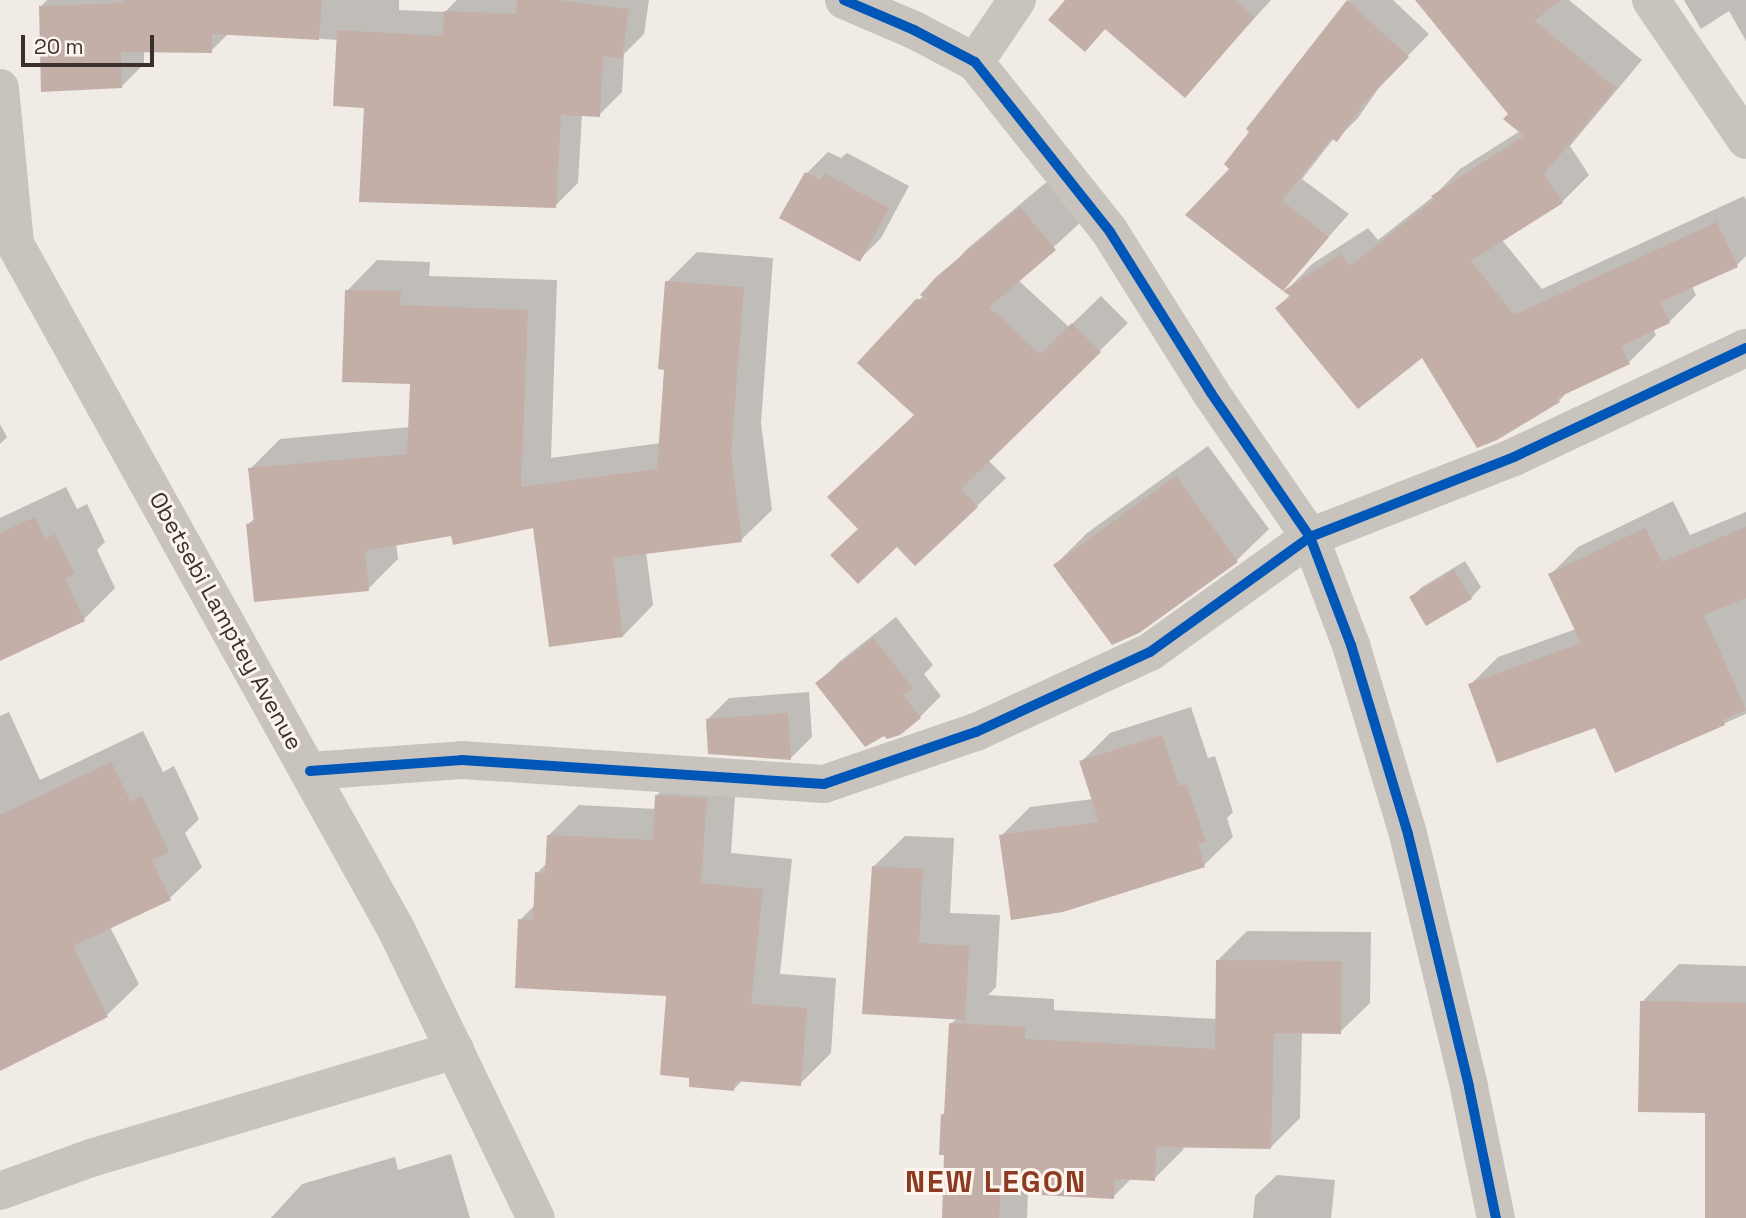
<!DOCTYPE html>
<html>
<head>
<meta charset="utf-8">
<style>
	body { margin:0 }
	#map { position:relative; width:1746px; height:1218px; overflow:hidden; background:#f0ebe5; font-family:"Space Grotesk",sans-serif }
	div>[style] { position:absolute }
	.shadow>* { inset:0; background:#0003 }
	.building>* { inset:0; background:#c3afa7 }
	.street>* { height:38px; margin:-19px; padding:0 19px; transform-origin:19px; border-radius:19px; background:#c9c3be }
	.cycleway>* { height:10px; margin:-5px; padding:0 5px; transform-origin:5px; border-radius:5px; background:#0057b8 }
	span { translate:-50% -50%; white-space:nowrap; text-align:center; line-height:1.15; -webkit-text-stroke:6px #fbf5ee; paint-order:stroke }
	.street-label { font-size:23px; color:#3b302b }
	.district-label { font-size:30px; color:#8c3b22; font-weight:700; letter-spacing:2px }
	.scale { position:absolute; left:21px; top:35px; width:133px; height:32px; box-sizing:border-box; border:4px solid #3b302b; border-top:0; padding-left:9px; font-size:21px; line-height:24px; white-space:nowrap; color:#3b302b; -webkit-text-stroke:5px #fbf5ee; paint-order:stroke }
</style>
</head>
<body>
<div id="map">
	<div class="shadow">
		<i style="clip-path:polygon(47px 0,399px 0,399px 10px,445px 12px,457px 0,649px 0,644px 34px,624px 54px,622px 92px,599px 115px,582px 114px,578px 183px,555px 206px,366px 106px,338px 40px,229px 33px,211px 51px,144px 50px,144px 64px,121px 87px,40px 7px)"></i>
		<i style="clip-path:polygon(1068px 0,1271px 0,1185px 95px,1106px 28px,1085px 49px)"></i>
		<i style="clip-path:polygon(1349px 0,1393px 0,1429px 34px,1385px 79px,1358px 118px,1337px 139px,1334px 138px,1302px 179px,1349px 214px,1283px 288px,1231px 169px,1252px 131px,1248px 129px)"></i>
		<i style="clip-path:polygon(1436px 0,1569px 0,1642px 60px,1570px 146px,1589px 175px,1562px 202px,1502px 240px,1542px 289px,1744px 196px,1746px 200px,1746px 256px,1737px 265px,1692px 286px,1696px 295px,1669px 322px,1653px 329px,1656px 335px,1629px 362px,1568px 391px,1559px 401px,1277px 308px,1291px 294px,1286px 291px,1312px 264px,1368px 228px,1378px 240px,1434px 196px,1460px 169px,1520px 131px)"></i>
		<i style="clip-path:polygon(1684px 0,1746px 0,1746px 41px,1729px 11px,1701px 29px)"></i>
		<i style="clip-path:polygon(828px 152px,841px 158px,847px 153px,909px 186px,881px 238px,859px 260px,807px 173px)"></i>
		<i style="clip-path:polygon(1049px 180px,1083px 220px,1018px 280px,1069px 327px,1101px 296px,1128px 323px,988px 460px,1006px 478px,977px 506px,897px 544px,859px 528px,916px 414px,860px 363px,967px 249px)"></i>
		<i style="clip-path:polygon(697px 252px,773px 258px,761px 423px,772px 510px,741px 540px,646px 552px,653px 605px,623px 636px,535px 526px,452px 534px,396px 543px,398px 559px,368px 589px,248px 524px,255px 518px,250px 469px,280px 439px,410px 427px,411px 383px,347px 291px,377px 260px,430px 262px,429px 276px,557px 280px,551px 458px,661px 443px,666px 368px,667px 282px)"></i>
		<i style="clip-path:polygon(0 424px,7px 437px,0 444px)"></i>
		<i style="clip-path:polygon(1208px 446px,1269px 529px,1237px 560px,1138px 631px,1055px 565px,1087px 533px)"></i>
		<i style="clip-path:polygon(66px 487px,77px 509px,87px 504px,105px 542px,97px 550px,115px 588px,84px 619px,0 657px,0 518px)"></i>
		<i style="clip-path:polygon(1673px 501px,1690px 535px,1746px 512px,1746px 714px,1616px 770px,1595px 726px,1470px 685px,1498px 657px,1576px 629px,1550px 575px,1578px 547px)"></i>
		<i style="clip-path:polygon(1465px 561px,1481px 587px,1471px 598px,1411px 597px,1422px 587px)"></i>
		<i style="clip-path:polygon(896px 617px,933px 665px,924px 674px,941px 696px,920px 717px,817px 684px,839px 662px)"></i>
		<i style="clip-path:polygon(809px 692px,812px 737px,791px 758px,707px 720px,729px 698px)"></i>
		<i style="clip-path:polygon(1191px 707px,1208px 758px,1215px 756px,1233px 812px,1227px 818px,1233px 837px,1204px 865px,1001px 836px,1030px 807px,1093px 799px,1081px 762px,1110px 733px)"></i>
		<i style="clip-path:polygon(9px 712px,40px 780px,143px 731px,163px 772px,174px 766px,199px 819px,185px 833px,202px 867px,170px 898px,110px 927px,139px 984px,107px 1015px,0 1069px,0 716px)"></i>
		<i style="clip-path:polygon(687px 765px,737px 768px,731px 853px,792px 859px,780px 974px,836px 978px,831px 1053px,800px 1084px,743px 1080px,734px 1089px,691px 1076px,668px 994px,520px 920px,535px 905px,537px 873px,548px 862px,549px 835px,579px 805px,656px 809px,657px 795px)"></i>
		<i style="clip-path:polygon(905px 836px,954px 838px,950px 913px,1000px 915px,996px 987px,988px 995px,1054px 999px,1054px 1010px,1217px 1019px,1217px 961px,1247px 931px,1371px 932px,1370px 1003px,1340px 1032px,1302px 1032px,1300px 1118px,1270px 1148px,1184px 1146px,1183px 1150px,1154px 1179px,1132px 1178px,1113px 1197px,1028px 1192px,1027px 1218px,943px 1218px,946px 1153px,942px 1115px,946px 1111px,951px 1024px,957px 1018px,873px 867px)"></i>
		<i style="clip-path:polygon(1679px 964px,1746px 966px,1746px 1218px,1707px 1218px,1706px 1112px,1642px 1002px)"></i>
		<i style="clip-path:polygon(451px 1154px,470px 1218px,271px 1218px,302px 1184px,395px 1157px,398px 1170px)"></i>
		<i style="clip-path:polygon(1277px 1175px,1335px 1180px,1331px 1218px,1253px 1218px,1255px 1196px)"></i>
	</div>
	<div class="building">
		<i style="clip-path:polygon(125px 0,322px 0,319px 40px,212px 34px,212px 53px,121px 52px,122px 88px,41px 92px,39px 6px,124px 3px)"></i>
		<i style="clip-path:polygon(517px 0,558px 0,629px 9px,622px 59px,603px 56px,600px 117px,561px 115px,556px 208px,359px 202px,364px 108px,333px 106px,337px 30px,443px 36px,444px 11px,516px 14px)"></i>
		<i style="clip-path:polygon(1065px 0,1235px 0,1255px 17px,1185px 98px,1105px 29px,1085px 52px,1048px 20px)"></i>
		<i style="clip-path:polygon(1347px 0,1409px 57px,1364px 103px,1337px 142px,1331px 138px,1282px 201px,1329px 237px,1283px 291px,1185px 215px,1229px 169px,1224px 164px,1249px 132px,1246px 129px)"></i>
		<i style="clip-path:polygon(1415px 0,1560px 0,1535px 21px,1616px 88px,1544px 174px,1563px 203px,1471px 261px,1514px 315px,1717px 222px,1738px 267px,1660px 302px,1670px 323px,1621px 346px,1630px 364px,1557px 398px,1560px 402px,1497px 440px,1477px 448px,1422px 358px,1358px 409px,1275px 308px,1290px 296px,1283px 291px,1340px 254px,1350px 266px,1435px 199px,1431px 196px,1524px 136px,1503px 119px,1508px 114px)"></i>
		<i style="clip-path:polygon(805px 172px,820px 180px,824px 173px,889px 208px,860px 262px,779px 218px)"></i>
		<i style="clip-path:polygon(1020px 207px,1056px 250px,989px 307px,1040px 354px,1072px 323px,1101px 352px,961px 489px,978px 507px,915px 566px,897px 547px,858px 584px,830px 555px,858px 529px,827px 497px,914px 415px,857px 363px,916px 299px,929px 300px,920px 295px,936px 277px)"></i>
		<i style="clip-path:polygon(665px 281px,744px 287px,731px 454px,742px 542px,613px 558px,623px 637px,549px 647px,533px 528px,453px 545px,451px 536px,365px 551px,369px 591px,254px 602px,246px 524px,254px 523px,248px 468px,407px 454px,410px 384px,342px 382px,345px 290px,401px 291px,400px 305px,528px 310px,521px 487px,657px 469px,664px 370px,658px 369px)"></i>
		<i style="clip-path:polygon(1176px 476px,1238px 562px,1139px 633px,1112px 645px,1053px 565px)"></i>
		<i style="clip-path:polygon(35px 517px,45px 539px,55px 534px,75px 574px,65px 579px,85px 621px,0 661px,0 533px)"></i>
		<i style="clip-path:polygon(1746px 527px,1746px 598px,1704px 615px,1746px 710px,1723px 720px,1725px 725px,1615px 773px,1595px 728px,1497px 763px,1468px 684px,1581px 643px,1548px 574px,1645px 528px,1662px 562px)"></i>
		<i style="clip-path:polygon(1454px 570px,1472px 599px,1426px 626px,1409px 597px)"></i>
		<i style="clip-path:polygon(873px 638px,913px 688px,903px 695px,921px 718px,900px 735px,887px 739px,884px 736px,865px 747px,815px 683px)"></i>
		<i style="clip-path:polygon(788px 713px,791px 760px,708px 754px,706px 719px)"></i>
		<i style="clip-path:polygon(1162px 735px,1179px 786px,1186px 784px,1206px 842px,1198px 844px,1205px 867px,1063px 912px,1011px 920px,999px 835px,1099px 822px,1079px 761px)"></i>
		<i style="clip-path:polygon(111px 762px,131px 802px,142px 796px,169px 852px,152px 860px,171px 900px,73px 946px,108px 1017px,0 1071px,0 815px)"></i>
		<i style="clip-path:polygon(655px 795px,707px 798px,701px 883px,763px 889px,751px 1004px,807px 1008px,801px 1086px,735px 1081px,734px 1091px,689px 1087px,689px 1078px,660px 1075px,666px 996px,515px 988px,518px 919px,533px 920px,535px 872px,545px 873px,547px 835px,653px 840px)"></i>
		<i style="clip-path:polygon(872px 866px,923px 869px,919px 943px,969px 946px,965px 1020px,862px 1014px)"></i>
		<i style="clip-path:polygon(1216px 960px,1342px 961px,1341px 1034px,1274px 1033px,1271px 1149px,1156px 1147px,1155px 1181px,1115px 1179px,1114px 1199px,1001px 1193px,999px 1218px,942px 1218px,944px 1155px,939px 1155px,941px 1114px,944px 1115px,949px 1023px,1026px 1027px,1025px 1039px,1215px 1049px)"></i>
		<i style="clip-path:polygon(1640px 1001px,1746px 1003px,1746px 1218px,1705px 1218px,1705px 1113px,1638px 1112px)"></i>
	</div>
	<div class="street">
		<i style="left:844px;top:0;width:76px;rotate:23.2deg"></i>
		<i style="left:914px;top:30px;width:69px;rotate:27.7deg"></i>
		<i style="left:975px;top:62px;width:217px;rotate:51.5deg"></i>
		<i style="left:1110px;top:232px;width:190px;rotate:57.9deg"></i>
		<i style="left:1211px;top:393px;width:175px;rotate:55.5deg"></i>
		<i style="left:1310px;top:537px;width:116px;rotate:69.2deg"></i>
		<i style="left:1351px;top:645px;width:197px;rotate:73.2deg"></i>
		<i style="left:1408px;top:834px;width:260px;rotate:76.4deg"></i>
		<i style="left:1469px;top:1087px;width:134px;rotate:78.4deg"></i>
		<i style="left:1651px;top:0;width:169px;rotate:55.8deg"></i>
		<i style="left:975px;top:62px;width:75px;rotate:-55.9deg"></i>
		<i style="left:0;top:88px;width:157px;rotate:84.5deg"></i>
		<i style="left:15px;top:244px;width:784px;rotate:60.92deg"></i>
		<i style="left:396px;top:929px;width:321px;rotate:64.2deg"></i>
		<i style="left:310px;top:771px;width:152px;rotate:-4.1deg"></i>
		<i style="left:462px;top:760px;width:363px;rotate:3.8deg"></i>
		<i style="left:824px;top:784px;width:161px;rotate:-18.9deg"></i>
		<i style="left:976px;top:732px;width:192px;rotate:-24.7deg"></i>
		<i style="left:1150px;top:652px;width:197px;rotate:-35.7deg"></i>
		<i style="left:1310px;top:537px;width:219px;rotate:-21.4deg"></i>
		<i style="left:1514px;top:457px;width:256px;rotate:-25.2deg"></i>
		<i style="left:0;top:1191px;width:97px;rotate:-19.9deg"></i>
		<i style="left:91px;top:1158px;width:380px;rotate:-16.5deg"></i>
	</div>
	<div class="cycleway">
		<i style="left:844px;top:0;width:76px;rotate:23.2deg"></i>
		<i style="left:914px;top:30px;width:69px;rotate:27.7deg"></i>
		<i style="left:975px;top:62px;width:217px;rotate:51.5deg"></i>
		<i style="left:1110px;top:232px;width:190px;rotate:57.9deg"></i>
		<i style="left:1211px;top:393px;width:175px;rotate:55.5deg"></i>
		<i style="left:1310px;top:537px;width:116px;rotate:69.2deg"></i>
		<i style="left:1351px;top:645px;width:197px;rotate:73.2deg"></i>
		<i style="left:1408px;top:834px;width:260px;rotate:76.4deg"></i>
		<i style="left:1469px;top:1087px;width:134px;rotate:78.4deg"></i>
		<i style="left:310px;top:771px;width:152px;rotate:-4.1deg"></i>
		<i style="left:462px;top:760px;width:363px;rotate:3.8deg"></i>
		<i style="left:824px;top:784px;width:161px;rotate:-18.9deg"></i>
		<i style="left:976px;top:732px;width:192px;rotate:-24.7deg"></i>
		<i style="left:1150px;top:652px;width:197px;rotate:-35.7deg"></i>
		<i style="left:1310px;top:537px;width:219px;rotate:-21.4deg"></i>
		<i style="left:1514px;top:457px;width:256px;rotate:-25.2deg"></i>
	</div>
	<div class="street-label">
		<span style="left:226px;top:621px;rotate:61deg">Obetsebi Lamptey Avenue</span>
	</div>
	<div class="district-label">
		<span style="left:996px;top:1182px">NEW LEGON</span>
	</div>
	<div class="scale">20 m</div>
</div>
</body>
</html>
